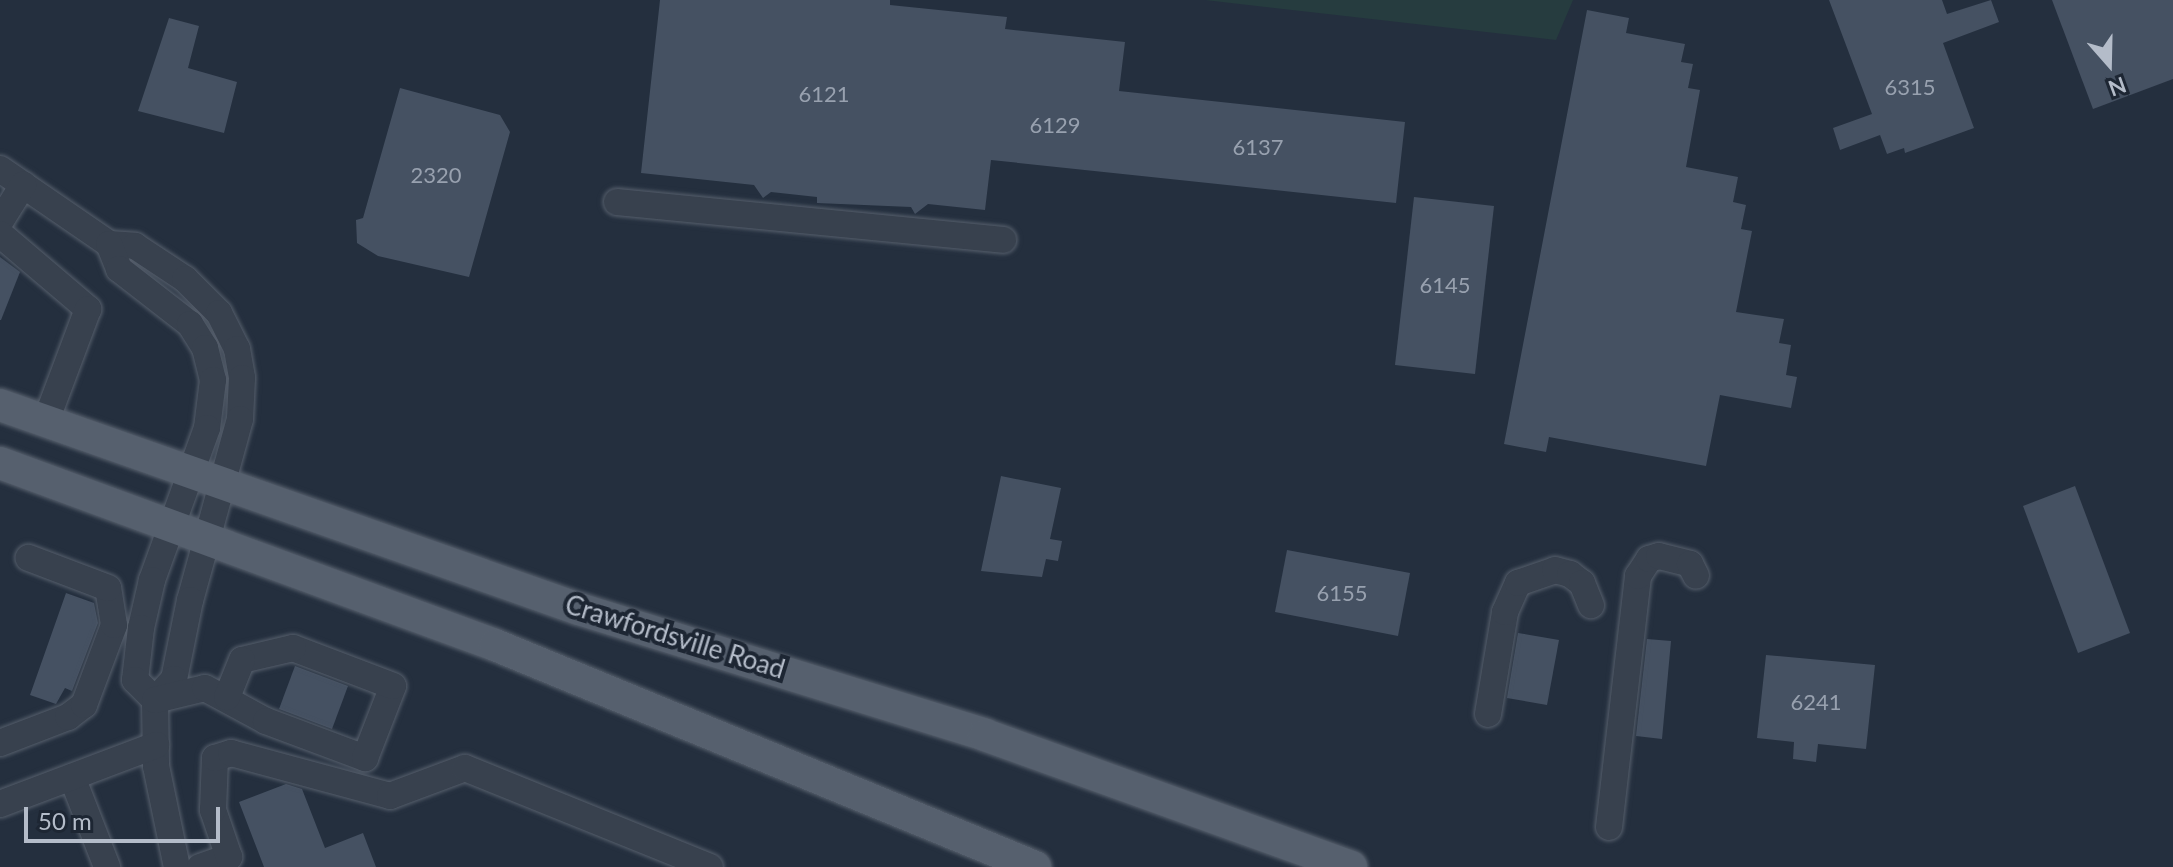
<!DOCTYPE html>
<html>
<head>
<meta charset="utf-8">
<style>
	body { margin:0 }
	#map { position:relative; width:2173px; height:867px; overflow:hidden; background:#242f3e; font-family:Lato,sans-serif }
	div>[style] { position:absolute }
	.green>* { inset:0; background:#263c3f }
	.building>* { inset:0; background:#455162 }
	.roads { filter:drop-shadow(0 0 2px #565f6c) drop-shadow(0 0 2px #565f6c) }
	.minor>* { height:26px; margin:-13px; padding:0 13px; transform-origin:13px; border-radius:13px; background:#38414e }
	.major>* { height:32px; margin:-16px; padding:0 16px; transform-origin:16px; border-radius:16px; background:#56606e }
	span { translate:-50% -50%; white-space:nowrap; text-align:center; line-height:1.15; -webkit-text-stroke:8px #1d2633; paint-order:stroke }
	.number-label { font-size:22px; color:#98a1af }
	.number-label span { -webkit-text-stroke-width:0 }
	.street-label { font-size:26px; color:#b4bcc9 }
	.north { position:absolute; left:2069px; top:24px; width:80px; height:80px; -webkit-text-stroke:6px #1d2633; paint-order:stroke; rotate:160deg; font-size:22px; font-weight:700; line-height:32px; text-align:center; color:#b4bcc9 }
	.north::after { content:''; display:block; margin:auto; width:28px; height:36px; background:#b4bcc9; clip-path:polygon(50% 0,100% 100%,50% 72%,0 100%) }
	.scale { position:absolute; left:24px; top:807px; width:196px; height:36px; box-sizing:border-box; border:4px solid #b4bcc9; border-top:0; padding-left:10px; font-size:24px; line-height:28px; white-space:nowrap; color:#b4bcc9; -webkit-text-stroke:6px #1d2633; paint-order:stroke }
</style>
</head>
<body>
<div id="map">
	<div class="green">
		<i style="clip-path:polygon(1205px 0,1573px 0,1556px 40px)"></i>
	</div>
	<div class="building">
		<i style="clip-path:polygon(660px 0,890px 0,890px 5px,1007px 17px,1005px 29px,1125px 42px,1119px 91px,1405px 122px,1396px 203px,991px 160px,985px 210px,928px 204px,915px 214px,911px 207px,817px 203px,817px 197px,771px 192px,763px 198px,754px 185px,641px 173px)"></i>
		<i style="clip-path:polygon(1829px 0,1942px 0,1947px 14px,1991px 0,1999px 22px,1943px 43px,1974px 128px,1905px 153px,1904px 148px,1887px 154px,1880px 135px,1840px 150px,1833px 128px,1872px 114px)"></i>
		<i style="clip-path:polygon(2052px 0,2173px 0,2173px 79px,2093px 109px)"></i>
		<i style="clip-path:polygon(1587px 10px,1629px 18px,1626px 33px,1685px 44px,1681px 62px,1693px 64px,1688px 88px,1700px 90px,1686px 167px,1738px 177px,1733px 202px,1746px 205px,1741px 229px,1752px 231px,1736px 312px,1784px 319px,1779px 343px,1791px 345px,1786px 375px,1797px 377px,1791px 408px,1720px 395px,1706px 466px,1549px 437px,1546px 452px,1504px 444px)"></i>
		<i style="clip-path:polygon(169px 18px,199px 26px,188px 68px,237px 82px,224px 133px,138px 111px)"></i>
		<i style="clip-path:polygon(400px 88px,500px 115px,510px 132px,469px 277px,378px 256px,357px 243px,356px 220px,363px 218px)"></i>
		<i style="clip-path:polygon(1414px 197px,1494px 206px,1475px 374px,1395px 365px)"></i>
		<i style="clip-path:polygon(0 257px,20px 272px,1px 320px,0 320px)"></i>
		<i style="clip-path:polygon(1001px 476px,1061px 488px,1050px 539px,1062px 541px,1058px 561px,1046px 559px,1042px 577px,981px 571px)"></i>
		<i style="clip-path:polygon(2075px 486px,2130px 633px,2078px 653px,2023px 506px)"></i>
		<i style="clip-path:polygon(1287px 550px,1410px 573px,1398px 636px,1275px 612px)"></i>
		<i style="clip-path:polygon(66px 593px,94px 603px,98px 623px,72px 691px,65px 688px,56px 704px,30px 695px)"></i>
		<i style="clip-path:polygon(1518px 633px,1559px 640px,1547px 705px,1507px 698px)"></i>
		<i style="clip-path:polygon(1647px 639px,1671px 641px,1662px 739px,1636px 736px)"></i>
		<i style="clip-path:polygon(1766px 655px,1875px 665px,1866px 749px,1818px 744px,1816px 762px,1793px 759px,1794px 742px,1757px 738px)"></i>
		<i style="clip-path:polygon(295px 666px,348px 686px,332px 729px,279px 709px)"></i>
		<i style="clip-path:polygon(286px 784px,302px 789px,325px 848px,363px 833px,376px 867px,264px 867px,239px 802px)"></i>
	</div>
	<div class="roads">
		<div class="minor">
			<i style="left:0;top:169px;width:132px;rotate:34.5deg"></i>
			<i style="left:109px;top:244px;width:26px;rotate:4deg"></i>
			<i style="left:135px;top:246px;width:60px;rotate:33.4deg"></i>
			<i style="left:185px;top:279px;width:48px;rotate:45deg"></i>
			<i style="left:219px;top:313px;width:40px;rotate:63.4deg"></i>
			<i style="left:237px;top:349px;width:29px;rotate:80deg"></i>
			<i style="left:242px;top:378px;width:41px;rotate:92.8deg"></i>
			<i style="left:240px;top:419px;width:188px;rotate:105.4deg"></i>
			<i style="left:190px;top:600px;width:81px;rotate:101.4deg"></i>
			<i style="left:174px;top:679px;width:28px;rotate:132deg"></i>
			<i style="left:155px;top:700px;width:66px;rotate:89.1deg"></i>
			<i style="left:156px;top:766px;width:103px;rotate:78.3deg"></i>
			<i style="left:617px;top:202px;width:388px;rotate:5.6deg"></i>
			<i style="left:0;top:222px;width:44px;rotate:-58.1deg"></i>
			<i style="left:0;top:234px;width:116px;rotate:40.4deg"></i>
			<i style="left:88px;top:309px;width:120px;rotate:110.6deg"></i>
			<i style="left:109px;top:244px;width:27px;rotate:68deg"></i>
			<i style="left:119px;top:269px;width:90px;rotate:37.8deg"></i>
			<i style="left:190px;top:324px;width:28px;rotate:58deg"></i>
			<i style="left:205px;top:348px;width:33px;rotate:76deg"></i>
			<i style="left:213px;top:380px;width:48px;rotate:97.1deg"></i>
			<i style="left:207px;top:428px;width:162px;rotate:109.9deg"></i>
			<i style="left:152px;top:580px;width:49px;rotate:102.9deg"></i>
			<i style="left:141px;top:628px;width:52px;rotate:96.6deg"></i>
			<i style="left:135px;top:680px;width:28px;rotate:45deg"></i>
			<i style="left:155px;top:700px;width:51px;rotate:-13.5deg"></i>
			<i style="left:205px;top:688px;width:69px;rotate:28.4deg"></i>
			<i style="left:266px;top:721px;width:106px;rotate:20.5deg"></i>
			<i style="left:365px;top:758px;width:77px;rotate:-68.7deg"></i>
			<i style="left:393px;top:686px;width:107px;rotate:-159.2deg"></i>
			<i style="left:293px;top:648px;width:52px;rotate:166.8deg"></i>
			<i style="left:242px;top:660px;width:40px;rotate:112deg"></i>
			<i style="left:1488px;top:714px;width:103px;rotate:-80.5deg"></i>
			<i style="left:1505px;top:612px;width:32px;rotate:-66deg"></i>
			<i style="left:1518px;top:583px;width:39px;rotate:-19deg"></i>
			<i style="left:1555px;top:570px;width:16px;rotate:15deg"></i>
			<i style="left:1570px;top:574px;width:15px;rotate:37deg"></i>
			<i style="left:1582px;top:583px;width:24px;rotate:68deg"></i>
			<i style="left:0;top:743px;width:73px;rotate:-20.9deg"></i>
			<i style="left:68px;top:717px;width:20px;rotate:-37deg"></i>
			<i style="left:84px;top:705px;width:85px;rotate:-69.4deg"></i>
			<i style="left:114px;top:625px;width:37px;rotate:-99deg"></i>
			<i style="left:108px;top:588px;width:85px;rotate:-159.2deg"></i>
			<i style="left:72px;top:777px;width:97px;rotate:68.7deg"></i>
			<i style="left:0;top:804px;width:167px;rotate:-20.7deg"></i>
			<i style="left:1609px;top:827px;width:253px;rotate:-83.4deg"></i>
			<i style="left:1638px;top:576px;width:20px;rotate:-57deg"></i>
			<i style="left:1649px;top:559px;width:10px;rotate:-17deg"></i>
			<i style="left:1659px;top:556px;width:32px;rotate:14deg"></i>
			<i style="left:1690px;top:564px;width:13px;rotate:63deg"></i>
			<i style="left:200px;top:867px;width:31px;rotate:-19deg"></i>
			<i style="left:229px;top:857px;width:50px;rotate:-108.8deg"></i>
			<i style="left:213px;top:810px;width:52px;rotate:-87.8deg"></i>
			<i style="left:215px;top:758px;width:17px;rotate:-17deg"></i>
			<i style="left:231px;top:753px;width:165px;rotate:15.1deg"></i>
			<i style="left:390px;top:796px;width:80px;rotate:-20.5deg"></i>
			<i style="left:465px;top:768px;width:264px;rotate:22deg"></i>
		</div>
		<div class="major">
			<i style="left:0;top:405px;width:614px;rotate:19.41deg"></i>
			<i style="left:579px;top:609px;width:425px;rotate:17.2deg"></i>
			<i style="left:985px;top:735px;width:389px;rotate:19.8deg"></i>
			<i style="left:0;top:463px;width:527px;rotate:20.19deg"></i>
			<i style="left:495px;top:645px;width:584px;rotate:22.35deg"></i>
		</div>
	</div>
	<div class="number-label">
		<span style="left:1910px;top:87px">6315</span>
		<span style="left:824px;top:94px">6121</span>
		<span style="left:1055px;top:125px">6129</span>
		<span style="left:1258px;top:147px">6137</span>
		<span style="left:436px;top:175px">2320</span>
		<span style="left:1445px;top:285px">6145</span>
		<span style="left:1342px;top:593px">6155</span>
		<span style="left:1816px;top:702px">6241</span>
	</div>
	<div class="street-label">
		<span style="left:675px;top:637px;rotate:17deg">Crawfordsville Road</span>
	</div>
	<div class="north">N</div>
	<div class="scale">50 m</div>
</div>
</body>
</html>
